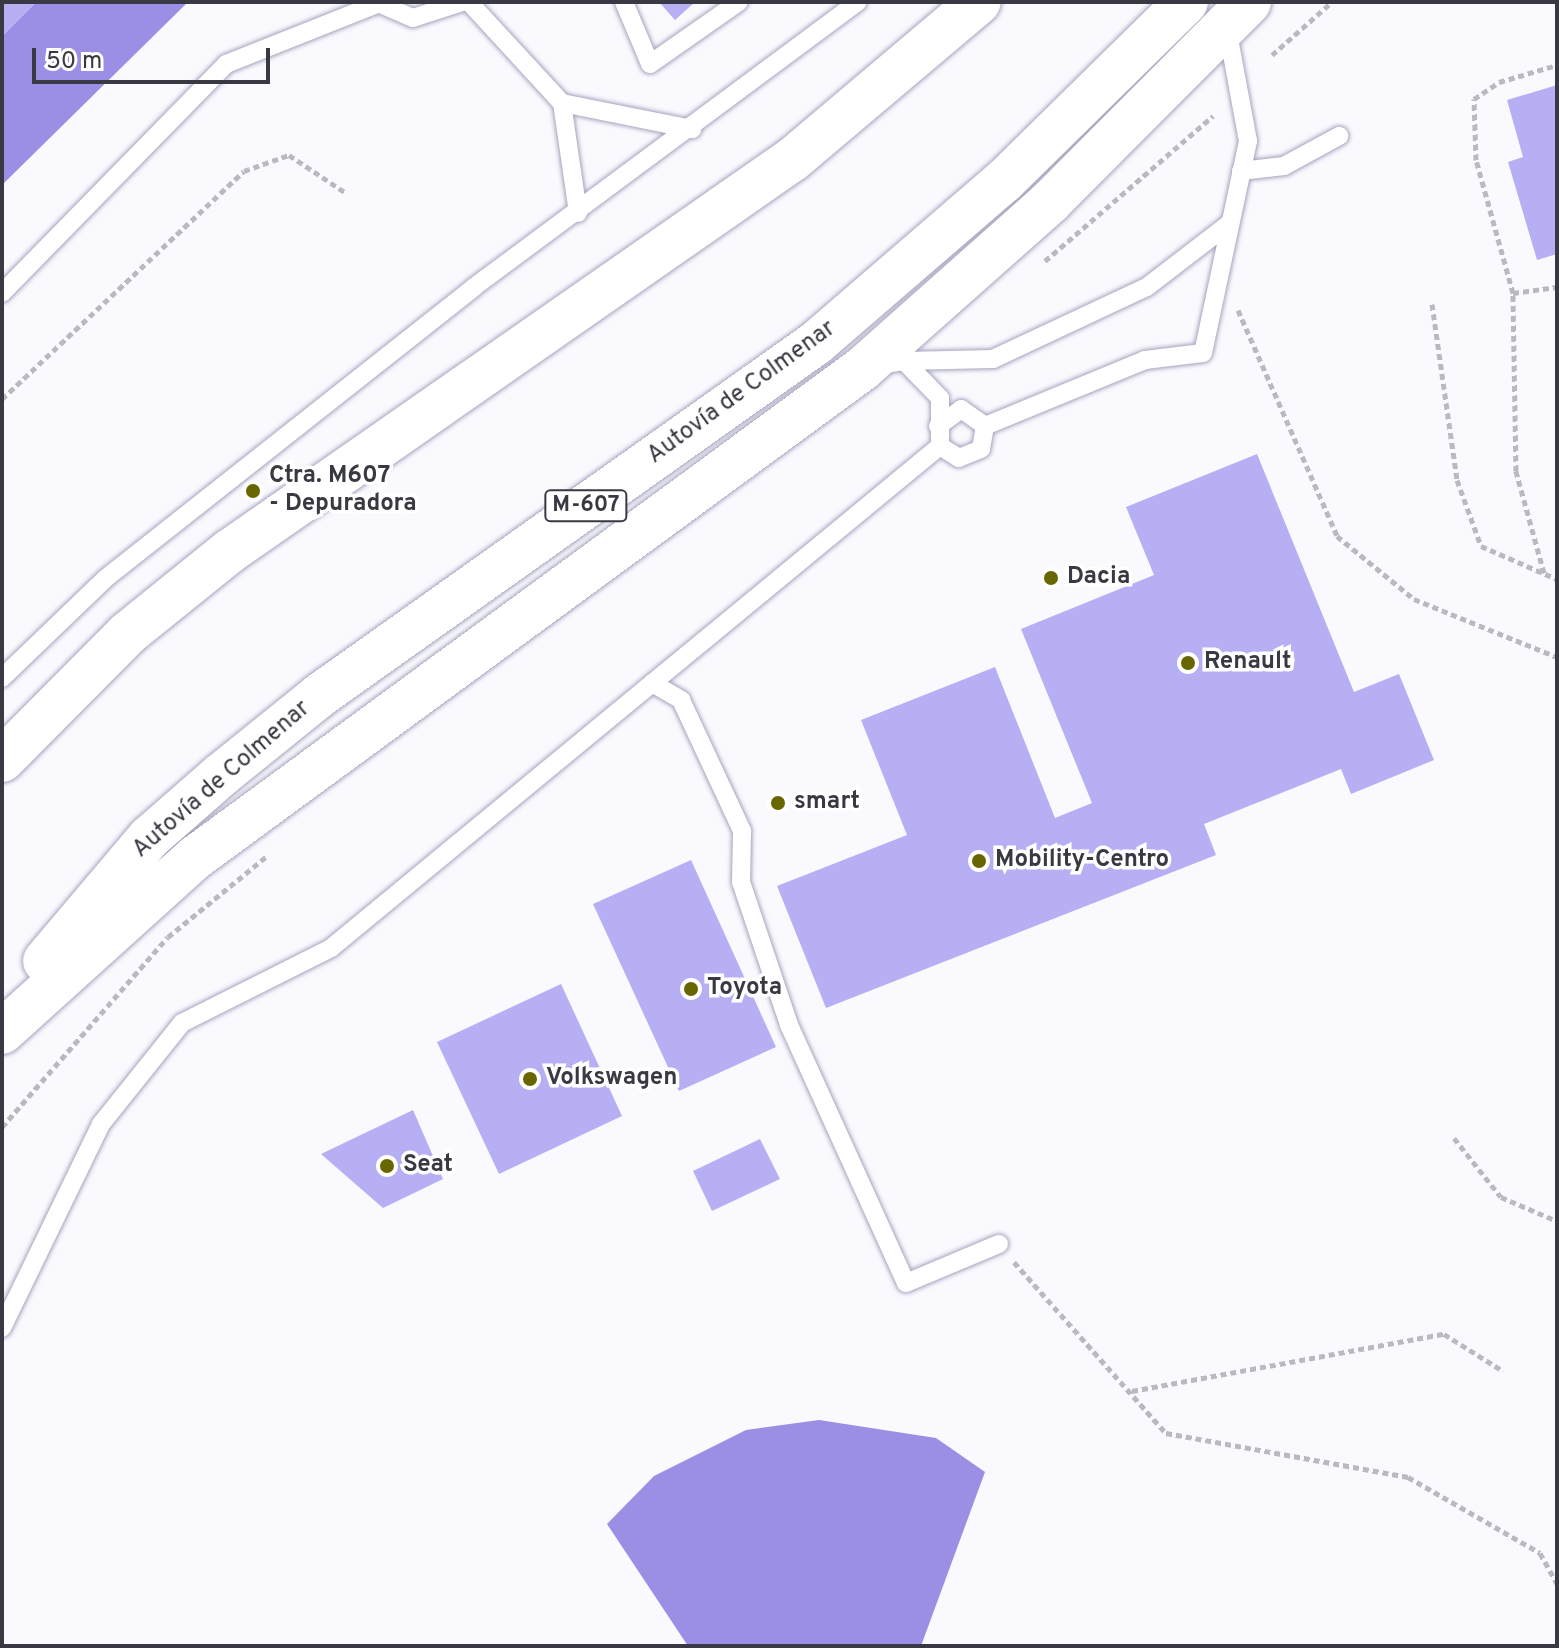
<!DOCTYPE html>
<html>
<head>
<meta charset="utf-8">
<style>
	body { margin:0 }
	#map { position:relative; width:1559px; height:1648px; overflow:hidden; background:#f9f9fe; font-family:Overpass,sans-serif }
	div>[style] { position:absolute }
	.water>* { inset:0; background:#9a8fe4 }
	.building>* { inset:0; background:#b6aff4 }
	.path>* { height:5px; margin-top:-2.5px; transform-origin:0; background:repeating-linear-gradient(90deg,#b9b9bf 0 6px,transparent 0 10px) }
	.roads { filter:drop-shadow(0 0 2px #a5a4be) drop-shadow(0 0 2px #a5a4be) }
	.service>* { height:18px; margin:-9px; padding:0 9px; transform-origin:9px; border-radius:9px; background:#fff }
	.motorway>* { height:44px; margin:-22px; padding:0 22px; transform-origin:22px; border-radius:22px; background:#fff }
	.dots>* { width:22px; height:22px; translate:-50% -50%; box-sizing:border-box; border:4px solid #fff; border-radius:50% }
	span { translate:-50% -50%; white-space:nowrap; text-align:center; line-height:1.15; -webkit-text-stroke:7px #fff; paint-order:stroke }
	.shield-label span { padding:2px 6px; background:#fff; border:2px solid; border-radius:6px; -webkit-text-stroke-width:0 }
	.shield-label { font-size:22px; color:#393943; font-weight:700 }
	.street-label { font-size:24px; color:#393943 }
	.poi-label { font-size:24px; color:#393943; font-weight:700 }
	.left { translate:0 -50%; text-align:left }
	.frame { position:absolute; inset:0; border:4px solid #393943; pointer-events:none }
	.scale { position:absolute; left:32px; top:48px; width:238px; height:36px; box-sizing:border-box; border:4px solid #393943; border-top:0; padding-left:10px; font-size:24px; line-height:28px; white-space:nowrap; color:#393943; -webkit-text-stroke:6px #fff; paint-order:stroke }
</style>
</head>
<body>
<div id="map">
	<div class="water">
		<i style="clip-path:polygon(36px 2px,188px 2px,2px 185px,2px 36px)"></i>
		<i style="clip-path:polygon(819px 1420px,936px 1438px,985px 1472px,921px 1646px,688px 1646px,607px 1524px,654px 1476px,746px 1430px)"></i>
	</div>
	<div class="building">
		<i style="clip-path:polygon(2px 2px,36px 2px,2px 36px)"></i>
		<i style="clip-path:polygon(659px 2px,695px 2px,675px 20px)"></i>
		<i style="clip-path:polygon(1557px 85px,1557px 254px,1537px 260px,1508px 162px,1523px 157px,1507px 100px)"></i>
		<i style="clip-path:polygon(1257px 454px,1354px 692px,1399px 674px,1434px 760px,1351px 794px,1341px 769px,1204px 824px,1216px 855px,826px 1008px,777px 886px,907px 835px,861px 720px,995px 667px,1055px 818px,1092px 803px,1021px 629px,1154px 575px,1126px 507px)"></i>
		<i style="clip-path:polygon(691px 860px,776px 1047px,679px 1091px,593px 904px)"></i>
		<i style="clip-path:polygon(561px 984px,622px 1116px,499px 1174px,437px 1042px)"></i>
		<i style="clip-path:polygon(413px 1110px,443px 1179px,383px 1208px,321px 1154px)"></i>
		<i style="clip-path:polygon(760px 1139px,780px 1179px,712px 1211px,693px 1171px)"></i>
	</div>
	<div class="path">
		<i style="left:1272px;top:55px;width:80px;rotate:-41.5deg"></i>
		<i style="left:1045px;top:261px;width:222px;rotate:-40.8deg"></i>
		<i style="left:1513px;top:293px;width:44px;rotate:-7.8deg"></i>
		<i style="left:1432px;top:304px;width:178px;rotate:81.9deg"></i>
		<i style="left:1457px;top:480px;width:70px;rotate:70deg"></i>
		<i style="left:1481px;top:546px;width:83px;rotate:23.5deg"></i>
		<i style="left:1238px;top:310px;width:247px;rotate:66.3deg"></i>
		<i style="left:1337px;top:536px;width:99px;rotate:39.3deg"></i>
		<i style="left:1414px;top:599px;width:154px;rotate:22.1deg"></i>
		<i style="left:2px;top:399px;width:332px;rotate:-43.3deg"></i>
		<i style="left:244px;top:171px;width:48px;rotate:-19.6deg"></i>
		<i style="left:289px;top:155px;width:69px;rotate:33.7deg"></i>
		<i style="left:1544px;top:573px;width:106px;rotate:-105.4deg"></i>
		<i style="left:1516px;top:471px;width:178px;rotate:-91deg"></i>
		<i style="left:1513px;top:293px;width:138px;rotate:-105.5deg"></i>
		<i style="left:1476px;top:160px;width:61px;rotate:-91.9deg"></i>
		<i style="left:1474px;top:99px;width:30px;rotate:-34deg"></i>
		<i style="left:1499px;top:82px;width:60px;rotate:-16.3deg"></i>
		<i style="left:2px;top:1127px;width:252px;rotate:-48.9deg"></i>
		<i style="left:168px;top:937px;width:128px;rotate:-39.3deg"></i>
		<i style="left:1454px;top:1138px;width:75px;rotate:51.5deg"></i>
		<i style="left:1501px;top:1197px;width:61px;rotate:23.2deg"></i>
		<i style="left:1014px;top:1262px;width:229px;rotate:48.4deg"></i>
		<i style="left:1166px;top:1433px;width:246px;rotate:10.3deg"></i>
		<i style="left:1408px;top:1477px;width:152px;rotate:29.9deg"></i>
		<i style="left:1540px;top:1553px;width:35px;rotate:61deg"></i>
		<i style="left:1132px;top:1391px;width:317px;rotate:-10.4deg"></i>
		<i style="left:1444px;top:1334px;width:70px;rotate:32.1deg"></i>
	</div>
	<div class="roads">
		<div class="service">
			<i style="left:376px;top:2px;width:40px;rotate:23.4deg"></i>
			<i style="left:413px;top:18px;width:52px;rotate:-18.1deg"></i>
			<i style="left:469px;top:2px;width:137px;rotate:47.4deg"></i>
			<i style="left:562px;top:103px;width:111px;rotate:81.7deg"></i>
			<i style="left:624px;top:2px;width:67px;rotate:67.2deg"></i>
			<i style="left:650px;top:64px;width:108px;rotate:-34.9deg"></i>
			<i style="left:562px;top:103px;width:133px;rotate:11.3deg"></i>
			<i style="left:1241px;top:171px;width:43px;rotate:-6.6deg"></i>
			<i style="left:1284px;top:166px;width:63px;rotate:-28.6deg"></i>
			<i style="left:2px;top:293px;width:320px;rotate:-45.6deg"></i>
			<i style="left:226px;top:64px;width:162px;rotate:-21.7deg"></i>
			<i style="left:904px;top:361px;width:89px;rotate:-1.3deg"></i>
			<i style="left:993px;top:359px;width:170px;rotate:-25.1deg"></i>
			<i style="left:1147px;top:287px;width:105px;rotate:-37.6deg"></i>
			<i style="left:938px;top:426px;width:29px;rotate:-36deg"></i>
			<i style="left:961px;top:409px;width:29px;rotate:35deg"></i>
			<i style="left:985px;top:426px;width:23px;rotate:100deg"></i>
			<i style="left:981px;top:449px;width:24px;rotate:158deg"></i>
			<i style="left:959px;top:458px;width:22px;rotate:-148deg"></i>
			<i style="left:985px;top:426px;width:173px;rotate:-22.4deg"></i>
			<i style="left:1145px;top:360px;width:58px;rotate:-6.9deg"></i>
			<i style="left:1203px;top:353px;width:217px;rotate:-78deg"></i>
			<i style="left:1248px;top:141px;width:115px;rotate:-100.5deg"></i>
			<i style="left:2px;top:678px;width:144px;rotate:-43.9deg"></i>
			<i style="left:106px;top:578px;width:469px;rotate:-38.3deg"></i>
			<i style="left:474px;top:287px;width:478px;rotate:-36.6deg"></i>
			<i style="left:652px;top:683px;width:34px;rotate:30deg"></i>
			<i style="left:681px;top:700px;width:145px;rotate:65deg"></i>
			<i style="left:742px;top:831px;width:51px;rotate:91.1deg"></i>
			<i style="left:741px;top:882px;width:151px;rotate:71.4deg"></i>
			<i style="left:789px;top:1025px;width:283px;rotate:65.6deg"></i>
			<i style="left:906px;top:1283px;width:101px;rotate:-22.8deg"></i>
			<i style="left:2px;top:1328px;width:227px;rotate:-64.1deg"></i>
			<i style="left:101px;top:1124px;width:129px;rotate:-51.3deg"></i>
			<i style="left:182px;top:1023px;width:167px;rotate:-26.7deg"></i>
			<i style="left:331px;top:948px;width:789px;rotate:-39.5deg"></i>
			<i style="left:940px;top:446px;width:48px;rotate:-90deg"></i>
			<i style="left:940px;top:398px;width:52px;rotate:-134.2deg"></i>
			<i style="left:904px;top:361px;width:23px;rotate:170deg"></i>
		</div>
		<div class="motorway">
			<i style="left:2px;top:760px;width:177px;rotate:-45.2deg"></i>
			<i style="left:127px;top:634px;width:132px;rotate:-38.9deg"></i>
			<i style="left:230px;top:551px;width:686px;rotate:-34.85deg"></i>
			<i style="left:793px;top:159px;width:243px;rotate:-40.2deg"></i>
			<i style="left:45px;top:961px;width:161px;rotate:-49.8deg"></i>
			<i style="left:149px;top:838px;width:96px;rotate:-41.2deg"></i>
			<i style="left:221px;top:775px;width:127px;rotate:-38.9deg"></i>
			<i style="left:320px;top:695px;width:608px;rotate:-35.36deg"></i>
			<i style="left:816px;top:343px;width:248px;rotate:-40.8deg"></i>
			<i style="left:1004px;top:181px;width:255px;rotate:-44.5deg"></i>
			<i style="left:2px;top:1032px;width:261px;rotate:-42.1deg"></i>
			<i style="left:196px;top:857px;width:826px;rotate:-36.23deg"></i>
			<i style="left:862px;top:369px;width:251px;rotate:-41.6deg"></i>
			<i style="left:1050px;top:202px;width:282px;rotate:-45.1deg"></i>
		</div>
	</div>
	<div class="dots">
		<i style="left:253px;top:491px;background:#676600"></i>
		<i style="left:1051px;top:578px;background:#676600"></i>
		<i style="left:1188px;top:663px;background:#676600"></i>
		<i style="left:778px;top:803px;background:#676600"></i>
		<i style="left:979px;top:861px;background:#676600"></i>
		<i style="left:691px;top:989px;background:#676600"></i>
		<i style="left:530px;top:1079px;background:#676600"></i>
		<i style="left:387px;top:1166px;background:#676600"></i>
	</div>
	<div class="shield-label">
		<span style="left:586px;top:506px">M-607</span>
	</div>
	<div class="street-label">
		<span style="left:742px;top:393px;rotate:-36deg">Autovía de Colmenar</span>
		<span style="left:222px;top:780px;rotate:-41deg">Autovía de Colmenar</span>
	</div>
	<div class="poi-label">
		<span class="left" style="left:269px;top:491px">Ctra. M607<br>- Depuradora</span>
		<span class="left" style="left:1067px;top:578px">Dacia</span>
		<span class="left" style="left:1204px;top:663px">Renault</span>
		<span class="left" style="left:794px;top:803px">smart</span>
		<span class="left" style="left:995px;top:861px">Mobility-Centro</span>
		<span class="left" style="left:707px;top:989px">Toyota</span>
		<span class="left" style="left:546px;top:1079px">Volkswagen</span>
		<span class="left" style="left:403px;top:1166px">Seat</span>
	</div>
	<div class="frame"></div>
	<div class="scale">50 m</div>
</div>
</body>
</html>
